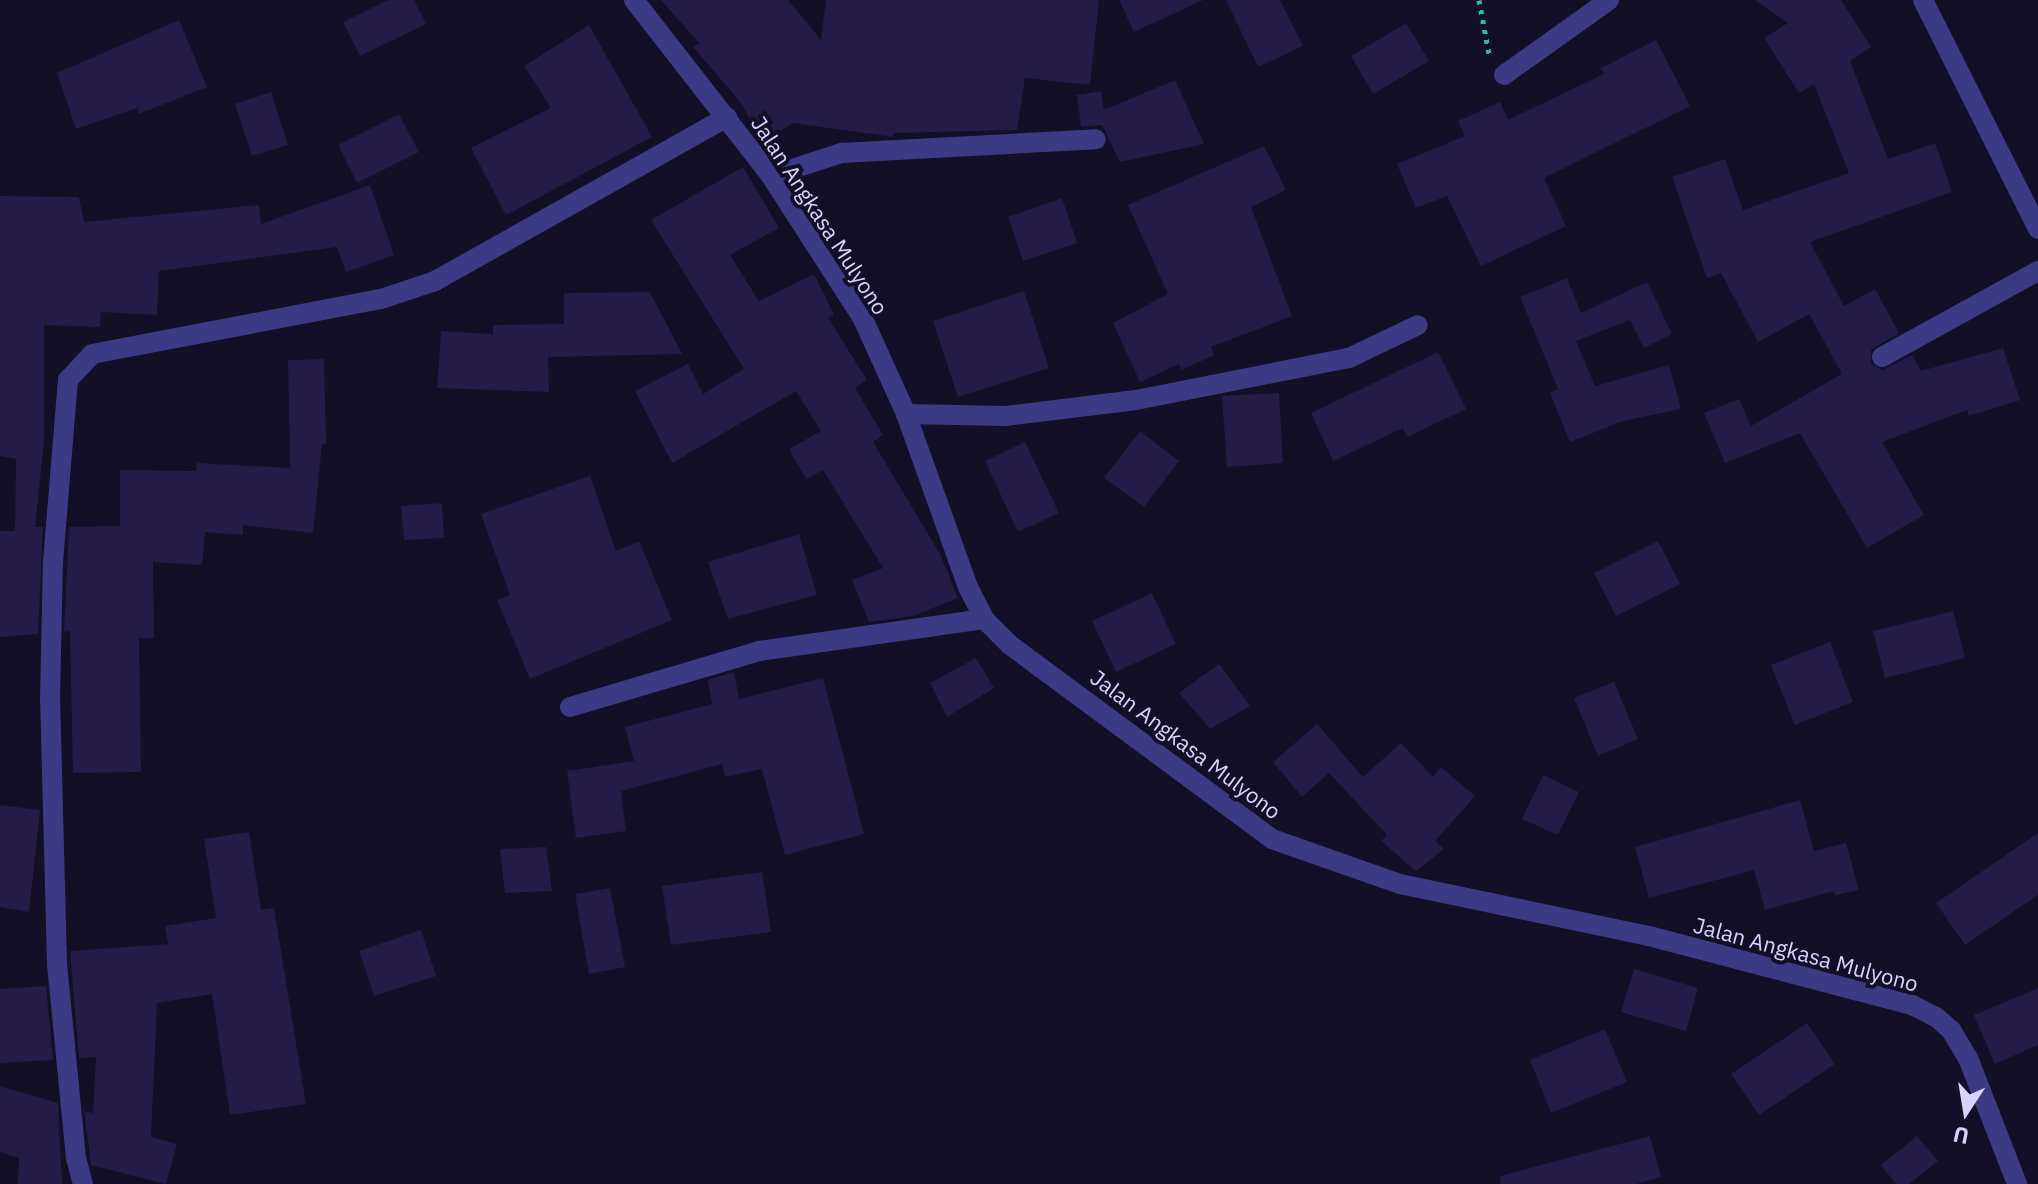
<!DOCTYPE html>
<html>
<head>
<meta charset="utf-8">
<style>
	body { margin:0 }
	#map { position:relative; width:2038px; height:1184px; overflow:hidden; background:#130f26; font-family:"IBM Plex Sans",sans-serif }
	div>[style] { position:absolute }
	.building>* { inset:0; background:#241b47 }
	.path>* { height:5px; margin-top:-2.5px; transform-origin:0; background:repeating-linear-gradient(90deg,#2fb8b0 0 4px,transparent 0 10px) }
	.minor>* { height:20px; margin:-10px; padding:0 10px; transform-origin:10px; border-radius:10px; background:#3d3a85 }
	span { translate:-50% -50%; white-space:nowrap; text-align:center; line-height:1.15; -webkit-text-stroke:8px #130f26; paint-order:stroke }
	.street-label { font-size:22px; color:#d9d4ff }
	.north { position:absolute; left:1926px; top:1072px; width:80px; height:80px; -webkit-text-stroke:6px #130f26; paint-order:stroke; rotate:192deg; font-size:22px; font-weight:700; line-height:32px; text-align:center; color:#d9d4ff }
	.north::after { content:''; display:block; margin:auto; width:28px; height:36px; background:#d9d4ff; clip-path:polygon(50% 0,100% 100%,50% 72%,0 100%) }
</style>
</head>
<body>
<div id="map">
	<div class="building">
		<i style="clip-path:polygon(388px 0,414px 0,426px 24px,360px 56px,343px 22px)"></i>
		<i style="clip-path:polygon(661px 0,788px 0,821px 40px,826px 0,1099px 0,1090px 85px,1025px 78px,1017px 130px,894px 133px,893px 137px,793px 123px,763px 143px,741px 103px,693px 47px,699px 43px)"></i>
		<i style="clip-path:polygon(1119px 0,1203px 0,1134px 32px)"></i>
		<i style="clip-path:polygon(1226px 0,1280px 0,1303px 46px,1258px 67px)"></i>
		<i style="clip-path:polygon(1755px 0,1841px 0,1871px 47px,1850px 61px,1888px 159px,1935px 143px,1952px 192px,1810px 242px,1844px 306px,1875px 289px,1899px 333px,1871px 350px,1871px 364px,1883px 370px,1912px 355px,1921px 371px,2003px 348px,2020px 400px,1969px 416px,1967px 410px,1882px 442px,1924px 515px,1867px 548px,1800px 433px,1725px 463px,1704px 413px,1739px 399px,1751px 426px,1842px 374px,1809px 314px,1758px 342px,1721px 273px,1707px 278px,1672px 177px,1725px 159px,1743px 210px,1849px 173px,1814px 84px,1799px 93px,1764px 38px,1788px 23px)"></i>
		<i style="clip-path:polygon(179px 20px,207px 87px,139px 114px,137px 108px,76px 129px,57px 73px)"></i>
		<i style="clip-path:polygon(1406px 23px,1429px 61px,1373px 94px,1351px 56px)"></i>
		<i style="clip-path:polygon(589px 25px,652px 137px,506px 215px,471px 148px,551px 108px,524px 66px)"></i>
		<i style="clip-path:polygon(1656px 40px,1690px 106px,1544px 178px,1566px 226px,1481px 266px,1447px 196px,1416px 208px,1397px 164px,1465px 136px,1458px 121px,1500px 102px,1508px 120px,1604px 74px,1601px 68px)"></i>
		<i style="clip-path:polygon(1175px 80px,1204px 144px,1120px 162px,1102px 125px,1081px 127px,1077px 95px,1101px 91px,1104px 110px)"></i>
		<i style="clip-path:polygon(271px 92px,288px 145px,252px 156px,235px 104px)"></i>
		<i style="clip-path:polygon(399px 114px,419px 152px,357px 183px,338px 145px)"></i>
		<i style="clip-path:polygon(1264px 146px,1286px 190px,1251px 207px,1292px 316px,1211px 347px,1214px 355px,1182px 370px,1179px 364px,1140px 382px,1113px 323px,1168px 294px,1128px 205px)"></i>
		<i style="clip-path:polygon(743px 167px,779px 228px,730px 255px,759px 301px,814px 274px,834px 315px,828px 318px,867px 380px,855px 388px,883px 435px,873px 442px,940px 554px,958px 598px,913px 616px,869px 622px,852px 580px,883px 568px,823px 470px,806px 479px,789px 449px,821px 431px,796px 391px,672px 463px,635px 391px,688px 364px,703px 394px,744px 369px,651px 220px)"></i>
		<i style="clip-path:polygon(370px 185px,394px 255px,346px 272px,337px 247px,159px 271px,157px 315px,101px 312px,100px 327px,44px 325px,44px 441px,35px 527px,43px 527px,38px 634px,0 637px,0 531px,15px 531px,16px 459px,0 456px,0 196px,79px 197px,84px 222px,259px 205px,261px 224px)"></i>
		<i style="clip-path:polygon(1062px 198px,1077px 243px,1023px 261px,1008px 217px)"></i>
		<i style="clip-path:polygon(1567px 278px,1581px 313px,1647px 282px,1672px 334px,1644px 348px,1630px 320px,1576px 341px,1595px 386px,1669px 365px,1681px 409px,1623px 421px,1570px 442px,1550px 393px,1558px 389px,1520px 297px)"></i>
		<i style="clip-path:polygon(1024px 291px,1049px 368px,958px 397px,933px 321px)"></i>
		<i style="clip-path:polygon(650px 292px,682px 354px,548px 357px,549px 392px,437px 388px,441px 331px,493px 334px,493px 325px,564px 324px,564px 293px)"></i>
		<i style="clip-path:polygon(1438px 352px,1466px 409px,1407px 437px,1403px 428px,1333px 461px,1311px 413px)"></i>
		<i style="clip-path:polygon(324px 359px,326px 444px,322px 444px,313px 533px,243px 525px,243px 535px,205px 532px,202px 565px,153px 562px,154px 638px,139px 638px,141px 772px,73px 773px,70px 631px,64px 632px,69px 527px,120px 526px,120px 470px,196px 471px,197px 463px,290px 468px,288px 360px)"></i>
		<i style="clip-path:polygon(1279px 393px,1283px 463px,1227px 467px,1222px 396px)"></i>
		<i style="clip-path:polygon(1140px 431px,1179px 461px,1144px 507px,1104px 478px)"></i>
		<i style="clip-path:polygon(1025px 442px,1059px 513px,1018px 532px,985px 461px)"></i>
		<i style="clip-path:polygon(590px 476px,616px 551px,639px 541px,672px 620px,530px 679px,497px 600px,510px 595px,481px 514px)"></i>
		<i style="clip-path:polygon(442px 503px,444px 538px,404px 540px,401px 506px)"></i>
		<i style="clip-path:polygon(799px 534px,817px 595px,728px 619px,708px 562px)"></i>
		<i style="clip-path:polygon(1658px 541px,1680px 584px,1616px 616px,1594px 573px)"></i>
		<i style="clip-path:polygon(1152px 593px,1176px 644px,1116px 672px,1092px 621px)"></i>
		<i style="clip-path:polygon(1953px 611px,1965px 658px,1885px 678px,1873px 631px)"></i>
		<i style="clip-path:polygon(1830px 642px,1853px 702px,1795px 725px,1771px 665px)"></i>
		<i style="clip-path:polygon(976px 658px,994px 688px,947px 717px,930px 683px)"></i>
		<i style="clip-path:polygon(1219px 664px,1250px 706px,1210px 729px,1179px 693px)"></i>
		<i style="clip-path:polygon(734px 672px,739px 699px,823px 678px,864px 834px,785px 855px,762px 769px,725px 777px,722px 764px,621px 791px,626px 831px,576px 838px,567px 771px,634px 761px,625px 727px,712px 704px,708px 680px)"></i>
		<i style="clip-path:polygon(1614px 682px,1638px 739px,1598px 756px,1574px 698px)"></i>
		<i style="clip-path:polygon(1317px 724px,1363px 777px,1401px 743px,1433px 777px,1441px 767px,1475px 796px,1435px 841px,1444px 849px,1416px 871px,1381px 841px,1387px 835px,1329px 773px,1302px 797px,1273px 762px)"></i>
		<i style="clip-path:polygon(1543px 775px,1579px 792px,1558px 835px,1522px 819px)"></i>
		<i style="clip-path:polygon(1800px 800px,1814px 851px,1846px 843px,1859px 890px,1835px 895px,1834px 891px,1765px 910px,1754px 870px,1649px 898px,1635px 847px)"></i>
		<i style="clip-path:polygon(0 805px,40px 810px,29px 912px,0 907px)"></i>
		<i style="clip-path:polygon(249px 832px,261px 910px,274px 908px,306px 1104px,230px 1115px,212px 994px,157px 1003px,151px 1137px,177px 1144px,166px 1184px,91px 1165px,84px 1111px,93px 1113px,96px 1057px,79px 1058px,70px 951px,168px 944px,165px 926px,216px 918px,204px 839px)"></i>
		<i style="clip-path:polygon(2038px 833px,2038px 895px,1965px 945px,1936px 903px)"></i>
		<i style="clip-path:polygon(546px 847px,552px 891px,505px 893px,500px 849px)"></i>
		<i style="clip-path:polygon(762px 872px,771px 932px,671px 945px,662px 886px)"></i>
		<i style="clip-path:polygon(610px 888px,625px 967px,589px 974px,575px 894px)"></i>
		<i style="clip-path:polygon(421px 930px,436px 976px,374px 996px,359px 951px)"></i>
		<i style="clip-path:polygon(1634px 969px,1698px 988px,1686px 1031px,1621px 1012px)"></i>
		<i style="clip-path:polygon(46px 986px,53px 1060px,0 1063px,0 989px)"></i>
		<i style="clip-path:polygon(2038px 988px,2038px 1045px,1995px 1064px,1974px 1015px)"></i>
		<i style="clip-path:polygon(1807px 1023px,1835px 1064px,1759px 1115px,1731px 1074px)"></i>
		<i style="clip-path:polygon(1605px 1029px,1627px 1082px,1551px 1113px,1530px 1060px)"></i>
		<i style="clip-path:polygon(0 1086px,58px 1103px,62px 1184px,18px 1184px,19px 1158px,0 1152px)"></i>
		<i style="clip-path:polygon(1650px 1136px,1661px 1177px,1636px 1184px,1501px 1184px,1500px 1176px)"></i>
		<i style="clip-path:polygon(1917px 1136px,1938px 1161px,1909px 1184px,1896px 1184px,1881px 1165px)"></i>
	</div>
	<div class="path">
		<i style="left:1479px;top:0;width:55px;rotate:79.5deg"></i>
	</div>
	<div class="minor">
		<i style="left:634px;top:0;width:223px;rotate:52.1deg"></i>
		<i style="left:771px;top:176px;width:170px;rotate:57.2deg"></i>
		<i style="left:863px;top:319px;width:104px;rotate:65.6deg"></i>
		<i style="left:906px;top:414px;width:184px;rotate:70.3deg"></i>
		<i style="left:968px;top:587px;width:36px;rotate:63deg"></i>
		<i style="left:984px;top:619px;width:37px;rotate:45deg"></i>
		<i style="left:1010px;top:645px;width:326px;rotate:36.5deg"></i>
		<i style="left:1272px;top:839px;width:136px;rotate:19.4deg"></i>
		<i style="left:1400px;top:884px;width:254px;rotate:11.8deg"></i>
		<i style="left:1649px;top:936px;width:272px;rotate:14.7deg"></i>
		<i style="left:1912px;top:1005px;width:27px;rotate:27deg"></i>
		<i style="left:1936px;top:1017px;width:20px;rotate:41deg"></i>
		<i style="left:1951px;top:1030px;width:33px;rotate:59deg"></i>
		<i style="left:1968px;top:1058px;width:135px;rotate:68.7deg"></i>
		<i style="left:1923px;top:0;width:256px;rotate:63.3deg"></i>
		<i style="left:1504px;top:75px;width:129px;rotate:-35.5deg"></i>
		<i style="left:771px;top:176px;width:74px;rotate:-18.2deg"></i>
		<i style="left:841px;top:153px;width:255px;rotate:-3.1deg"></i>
		<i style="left:1882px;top:357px;width:178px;rotate:-28.9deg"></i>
		<i style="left:906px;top:414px;width:100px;rotate:1.1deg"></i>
		<i style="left:1006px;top:416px;width:131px;rotate:-7deg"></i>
		<i style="left:1136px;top:400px;width:217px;rotate:-11.2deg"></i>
		<i style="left:1349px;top:358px;width:76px;rotate:-25.6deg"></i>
		<i style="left:570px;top:707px;width:197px;rotate:-16.5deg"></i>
		<i style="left:759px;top:651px;width:227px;rotate:-8.1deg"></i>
		<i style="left:83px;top:1184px;width:27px;rotate:-105deg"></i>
		<i style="left:76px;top:1158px;width:196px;rotate:-95.6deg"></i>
		<i style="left:57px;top:963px;width:262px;rotate:-91.5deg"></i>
		<i style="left:50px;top:701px;width:139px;rotate:-88.8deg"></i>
		<i style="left:53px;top:562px;width:183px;rotate:-85.3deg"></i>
		<i style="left:68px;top:380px;width:35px;rotate:-47deg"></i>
		<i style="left:92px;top:354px;width:294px;rotate:-10.8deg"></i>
		<i style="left:381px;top:299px;width:57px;rotate:-18.4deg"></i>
		<i style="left:435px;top:281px;width:335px;rotate:-29.3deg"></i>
	</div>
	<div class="street-label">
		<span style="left:820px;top:215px;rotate:57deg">Jalan Angkasa Mulyono</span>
		<span style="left:1186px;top:744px;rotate:37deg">Jalan Angkasa Mulyono</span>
		<span style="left:1806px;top:954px;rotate:15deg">Jalan Angkasa Mulyono</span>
	</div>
	<div class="north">U</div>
</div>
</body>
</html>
